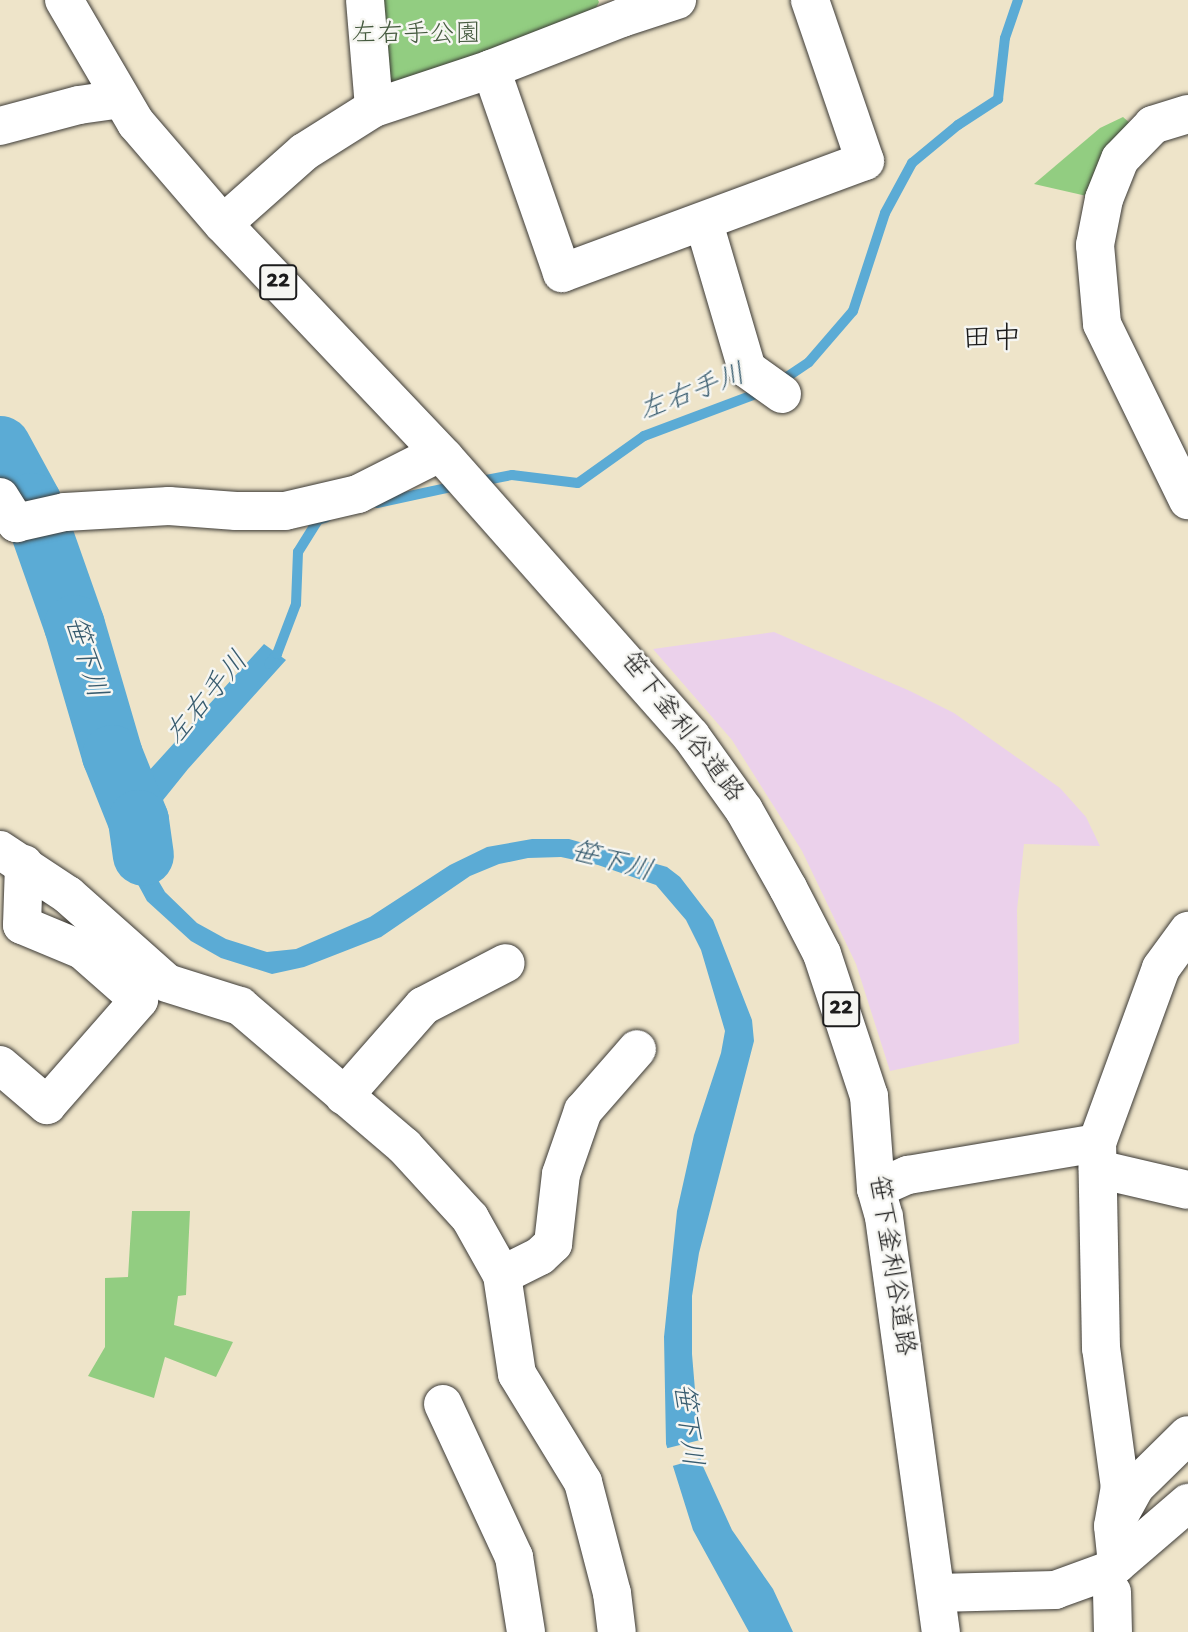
<!DOCTYPE html>
<html>
<head>
<meta charset="utf-8">
<style>
	body { margin:0 }
	#map { position:relative; width:1188px; height:1632px; overflow:hidden; background:#eee4c9; font-family:"Gochi Hand","Klee One",sans-serif }
	div>[style] { position:absolute }
	.built>* { inset:0; background:#ebd1eb }
	.green>* { inset:0; background:#92cd81 }
	.water>* { inset:0; background:#5babd5 }
	.pier>* { inset:0; background:#eee4c9 }
	.stream>* { height:10px; margin:-5px; padding:0 5px; transform-origin:5px; border-radius:5px; background:#5babd5 }
	.river>* { height:61px; margin:-30.5px; padding:0 30.5px; transform-origin:30.5px; border-radius:30.5px; background:#5babd5 }
	.roads { filter:drop-shadow(0 0 2px #3c3a36) drop-shadow(0 0 2px #3c3a36) }
	.minor>* { height:38px; margin:-19px; padding:0 19px; transform-origin:19px; border-radius:19px; background:#fff }
	.major>* { height:38px; margin:-19px; padding:0 19px; transform-origin:19px; border-radius:19px; background:#fff }
	span { translate:-50% -50%; white-space:nowrap; text-align:center; line-height:1.15; -webkit-text-stroke:5px #f6f6f2; paint-order:stroke }
	.shield-label span { padding:2px 5px; background:#f6f6f2; border:2px solid; border-radius:5px; -webkit-text-stroke-width:0 }
	.shield-label { font-size:24px; color:#1c1c1c; font-weight:700 }
	.park-label { font-size:26px; color:#455a3f }
	.street-label { font-size:26px; color:#1c1c1c }
	.water-label { font-size:28px; color:#385c6f; font-style:italic }
	.quarter-label { font-size:30px; color:#1c1c1c }
</style>
</head>
<body>
<div id="map">
	<div class="built">
		<i style="clip-path:polygon(774px 632px,910px 691px,954px 713px,1060px 788px,1086px 817px,1100px 846px,1024px 844px,1017px 910px,1019px 1043px,890px 1071px,856px 964px,802px 851px,732px 740px,653px 649px)"></i>
	</div>
	<div class="green">
		<i style="clip-path:polygon(375px 0,598px 0,599px 2px,591px 18px,395px 83px,383px 75px)"></i>
		<i style="clip-path:polygon(1123px 117px,1138px 130px,1091px 197px,1034px 184px,1100px 128px)"></i>
		<i style="clip-path:polygon(132px 1211px,190px 1211px,186px 1295px,178px 1296px,174px 1325px,233px 1342px,216px 1377px,165px 1357px,154px 1398px,88px 1376px,105px 1347px,105px 1278px,128px 1277px)"></i>
	</div>
	<div class="water">
		<i style="clip-path:polygon(264px 644px,286px 660px,188px 769px,147px 820px,151px 868px,165px 892px,197px 923px,226px 939px,267px 952px,296px 949px,370px 917px,450px 865px,487px 847px,532px 839px,569px 839px,667px 867px,680px 877px,713px 920px,752px 1020px,754px 1041px,699px 1253px,692px 1296px,692px 1354px,701px 1462px,732px 1530px,773px 1589px,793px 1632px,749px 1632px,693px 1530px,666px 1444px,664px 1337px,677px 1211px,694px 1135px,721px 1053px,725px 1031px,701px 950px,686px 920px,656px 885px,598px 865px,561px 857px,528px 858px,499px 864px,470px 876px,381px 937px,304px 967px,272px 974px,221px 958px,191px 941px,147px 901px,134px 877px,111px 781px,129px 769px,136px 785px)"></i>
	</div>
	<div class="pier">
		<i style="clip-path:polygon(704px 1439px,704px 1457px,669px 1467px,664px 1449px)"></i>
	</div>
	<div class="stream">
		<i style="left:778px;top:383px;width:37px;rotate:-34deg"></i>
		<i style="left:809px;top:362px;width:67px;rotate:-49.2deg"></i>
		<i style="left:853px;top:311px;width:103px;rotate:-71.9deg"></i>
		<i style="left:885px;top:213px;width:57px;rotate:-61.6deg"></i>
		<i style="left:912px;top:163px;width:60px;rotate:-39.6deg"></i>
		<i style="left:958px;top:125px;width:48px;rotate:-33deg"></i>
		<i style="left:998px;top:99px;width:61px;rotate:-83.5deg"></i>
		<i style="left:1005px;top:38px;width:40px;rotate:-71.1deg"></i>
		<i style="left:476px;top:482px;width:37px;rotate:-11deg"></i>
		<i style="left:512px;top:475px;width:66px;rotate:6.9deg"></i>
		<i style="left:578px;top:483px;width:81px;rotate:-35.5deg"></i>
		<i style="left:644px;top:436px;width:128px;rotate:-20.6deg"></i>
		<i style="left:377px;top:503px;width:85px;rotate:-12.2deg"></i>
		<i style="left:269px;top:664px;width:13px;rotate:-51deg"></i>
		<i style="left:277px;top:654px;width:53px;rotate:-69.2deg"></i>
		<i style="left:296px;top:604px;width:52px;rotate:-87.8deg"></i>
		<i style="left:298px;top:552px;width:38px;rotate:-58deg"></i>
		<i style="left:318px;top:520px;width:9px;rotate:-18deg"></i>
	</div>
	<div class="river">
		<i style="left:0;top:446px;width:65px;rotate:61.5deg"></i>
		<i style="left:31px;top:503px;width:129px;rotate:70.6deg"></i>
		<i style="left:74px;top:625px;width:135px;rotate:73.7deg"></i>
		<i style="left:112px;top:755px;width:70px;rotate:68.2deg"></i>
		<i style="left:138px;top:820px;width:35px;rotate:82deg"></i>
	</div>
	<div class="roads">
		<div class="minor">
			<i style="left:365px;top:0;width:108px;rotate:85.2deg"></i>
			<i style="left:491px;top:69px;width:216px;rotate:70.8deg"></i>
			<i style="left:562px;top:273px;width:323px;rotate:-20.3deg"></i>
			<i style="left:865px;top:161px;width:170px;rotate:-108.9deg"></i>
			<i style="left:1188px;top:114px;width:37px;rotate:163deg"></i>
			<i style="left:1153px;top:125px;width:47px;rotate:134.1deg"></i>
			<i style="left:1120px;top:159px;width:43px;rotate:111.8deg"></i>
			<i style="left:1104px;top:199px;width:47px;rotate:101.1deg"></i>
			<i style="left:1095px;top:245px;width:79px;rotate:84.9deg"></i>
			<i style="left:1102px;top:324px;width:196px;rotate:64deg"></i>
			<i style="left:0;top:126px;width:82px;rotate:-14.9deg"></i>
			<i style="left:79px;top:105px;width:41px;rotate:-8.3deg"></i>
			<i style="left:704px;top:223px;width:152px;rotate:73.6deg"></i>
			<i style="left:747px;top:369px;width:43px;rotate:35.5deg"></i>
			<i style="left:223px;top:224px;width:108px;rotate:-41.6deg"></i>
			<i style="left:304px;top:152px;width:83px;rotate:-32.2deg"></i>
			<i style="left:374px;top:108px;width:123px;rotate:-18.4deg"></i>
			<i style="left:491px;top:69px;width:141px;rotate:-21.3deg"></i>
			<i style="left:622px;top:18px;width:58px;rotate:-18.1deg"></i>
			<i style="left:0;top:497px;width:31px;rotate:58deg"></i>
			<i style="left:16px;top:523px;width:50px;rotate:-12.7deg"></i>
			<i style="left:65px;top:512px;width:104px;rotate:-3.3deg"></i>
			<i style="left:169px;top:506px;width:67px;rotate:4.3deg"></i>
			<i style="left:236px;top:511px;width:49px"></i>
			<i style="left:285px;top:511px;width:75px;rotate:-13.1deg"></i>
			<i style="left:358px;top:494px;width:91px;rotate:-26.8deg"></i>
			<i style="left:0;top:850px;width:82px;rotate:33.5deg"></i>
			<i style="left:68px;top:895px;width:132px;rotate:41.6deg"></i>
			<i style="left:167px;top:983px;width:77px;rotate:17.5deg"></i>
			<i style="left:240px;top:1006px;width:216px;rotate:40.5deg"></i>
			<i style="left:404px;top:1146px;width:98px;rotate:47.5deg"></i>
			<i style="left:470px;top:1218px;width:65px;rotate:60.7deg"></i>
			<i style="left:502px;top:1275px;width:100px;rotate:81.4deg"></i>
			<i style="left:517px;top:1374px;width:127px;rotate:58.6deg"></i>
			<i style="left:583px;top:1482px;width:115px;rotate:75.4deg"></i>
			<i style="left:612px;top:1593px;width:39px;rotate:83deg"></i>
			<i style="left:0;top:1065px;width:62px;rotate:40.4deg"></i>
			<i style="left:47px;top:1105px;width:140px;rotate:-48.8deg"></i>
			<i style="left:139px;top:1000px;width:76px;rotate:-138.7deg"></i>
			<i style="left:82px;top:950px;width:65px;rotate:-157.4deg"></i>
			<i style="left:22px;top:925px;width:61px;rotate:-88.1deg"></i>
			<i style="left:344px;top:1096px;width:120px;rotate:-48.7deg"></i>
			<i style="left:423px;top:1006px;width:93px;rotate:-27.4deg"></i>
			<i style="left:1098px;top:1169px;width:92px;rotate:13.1deg"></i>
			<i style="left:876px;top:1189px;width:35px;rotate:-24deg"></i>
			<i style="left:908px;top:1175px;width:192px;rotate:-9.6deg"></i>
			<i style="left:502px;top:1275px;width:42px;rotate:-26.6deg"></i>
			<i style="left:540px;top:1256px;width:18px;rotate:-43deg"></i>
			<i style="left:553px;top:1244px;width:70px;rotate:-83.5deg"></i>
			<i style="left:561px;top:1174px;width:67px;rotate:-70.8deg"></i>
			<i style="left:583px;top:1111px;width:82px;rotate:-48.9deg"></i>
			<i style="left:443px;top:1404px;width:169px;rotate:65.1deg"></i>
			<i style="left:514px;top:1557px;width:76px;rotate:80.9deg"></i>
			<i style="left:1118px;top:1518px;width:35px;rotate:-61deg"></i>
			<i style="left:1135px;top:1487px;width:74px;rotate:-44.5deg"></i>
			<i style="left:1117px;top:1564px;width:38px;rotate:-96deg"></i>
			<i style="left:1113px;top:1526px;width:39px;rotate:-80deg"></i>
			<i style="left:1120px;top:1488px;width:141px;rotate:-97.7deg"></i>
			<i style="left:1101px;top:1348px;width:205px;rotate:-91.1deg"></i>
			<i style="left:1097px;top:1143px;width:186px;rotate:-69.9deg"></i>
			<i style="left:1161px;top:968px;width:46px;rotate:-53.9deg"></i>
			<i style="left:1112px;top:1592px;width:40px;rotate:88.6deg"></i>
			<i style="left:936px;top:1593px;width:119px;rotate:-1.4deg"></i>
			<i style="left:1055px;top:1590px;width:59px;rotate:-20deg"></i>
			<i style="left:1110px;top:1570px;width:103px;rotate:-40.7deg"></i>
		</div>
		<div class="major">
			<i style="left:64px;top:0;width:143px;rotate:59.7deg"></i>
			<i style="left:136px;top:123px;width:133px;rotate:49.3deg"></i>
			<i style="left:223px;top:224px;width:323px;rotate:46.5deg"></i>
			<i style="left:445px;top:458px;width:371px;rotate:48.5deg"></i>
			<i style="left:691px;top:736px;width:91px;rotate:54.4deg"></i>
			<i style="left:744px;top:810px;width:90px;rotate:60.6deg"></i>
			<i style="left:788px;top:888px;width:74px;rotate:62.7deg"></i>
			<i style="left:822px;top:954px;width:150px;rotate:71.7deg"></i>
			<i style="left:869px;top:1096px;width:93px;rotate:85.7deg"></i>
			<i style="left:876px;top:1189px;width:29px;rotate:74deg"></i>
			<i style="left:884px;top:1217px;width:419px;rotate:82.2deg"></i>
		</div>
	</div>
	<div class="shield-label">
		<span style="left:278px;top:282px">22</span>
		<span style="left:841px;top:1009px">22</span>
	</div>
	<div class="park-label">
		<span style="left:416px;top:37px">左右手公園</span>
	</div>
	<div class="street-label">
		<span style="left:680px;top:729px;rotate:52deg">笹下釜利谷道路</span>
		<span style="left:889px;top:1266px;rotate:81deg">笹下釜利谷道路</span>
	</div>
	<div class="water-label">
		<span style="left:693px;top:395px;rotate:-21deg">左右手川</span>
		<span style="left:83px;top:658px;rotate:73deg">笹下川</span>
		<span style="left:209px;top:700px;rotate:-50deg">左右手川</span>
		<span style="left:611px;top:864px;rotate:15deg">笹下川</span>
		<span style="left:685px;top:1425px;rotate:83deg">笹下川</span>
	</div>
	<div class="quarter-label">
		<span style="left:992px;top:342px">田中</span>
	</div>
</div>
</body>
</html>
